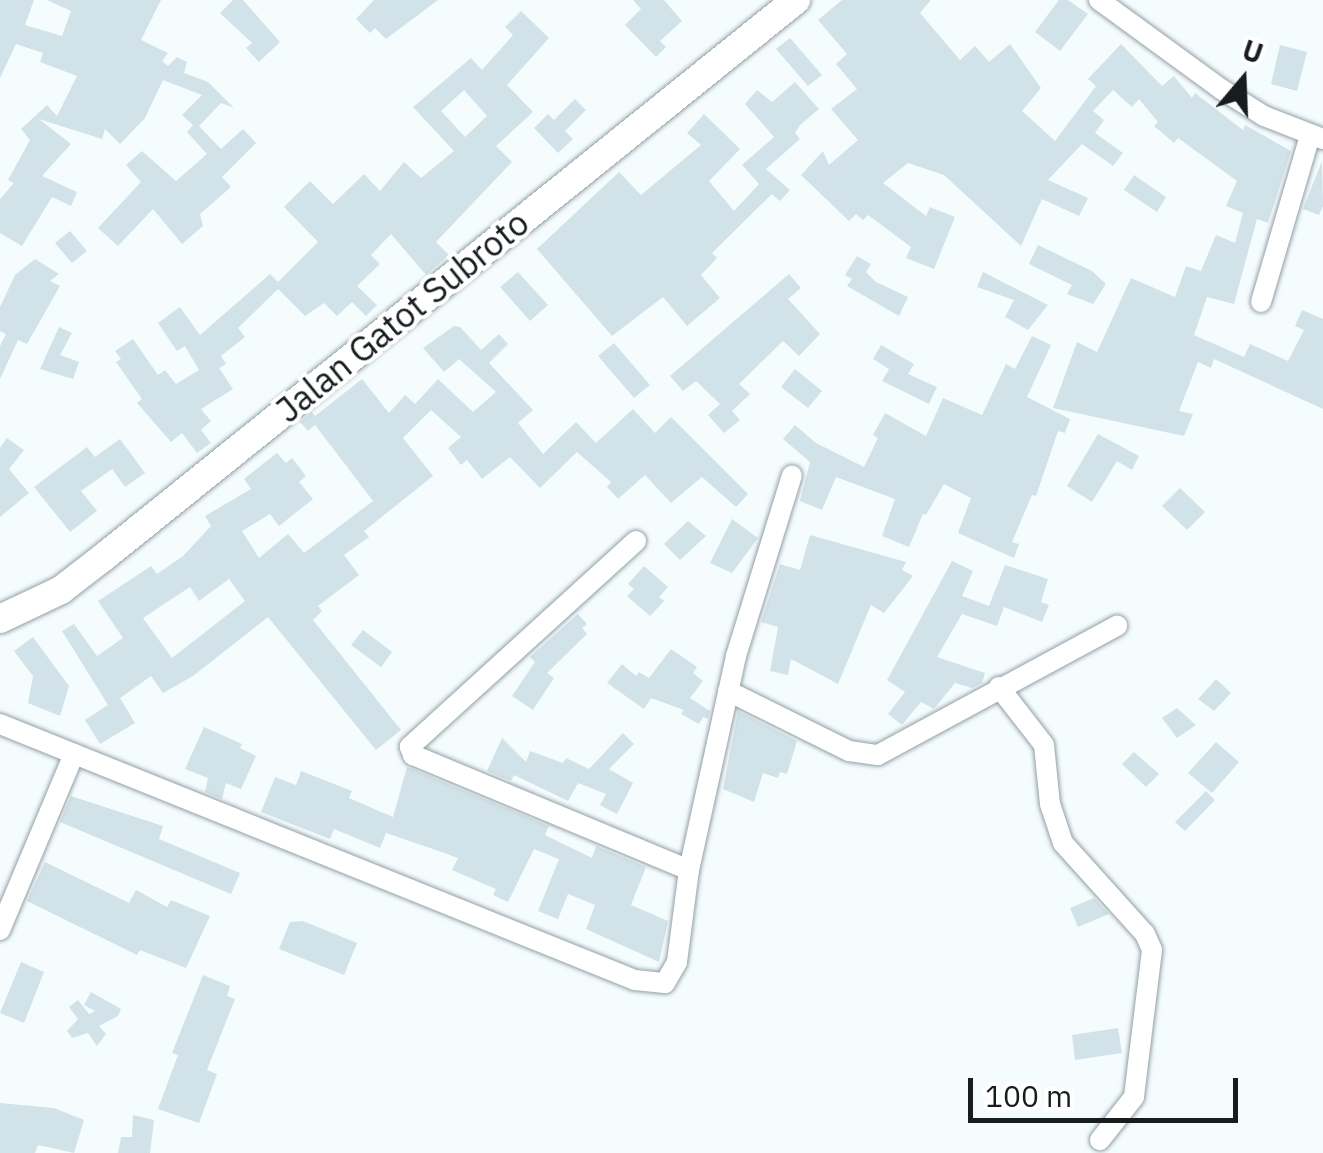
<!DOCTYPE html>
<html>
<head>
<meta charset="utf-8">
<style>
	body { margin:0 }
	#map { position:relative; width:1323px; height:1153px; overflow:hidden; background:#f5fcfe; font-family:"IBM Plex Sans",sans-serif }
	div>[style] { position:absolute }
	.building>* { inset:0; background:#d1e2e8 }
	.roads { filter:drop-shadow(0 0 2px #91a0a6) drop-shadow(0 0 2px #91a0a6) }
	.minor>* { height:20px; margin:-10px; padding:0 10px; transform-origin:10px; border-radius:10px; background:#fff }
	.highway>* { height:28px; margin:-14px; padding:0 14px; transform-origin:14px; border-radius:14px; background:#fff }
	span { translate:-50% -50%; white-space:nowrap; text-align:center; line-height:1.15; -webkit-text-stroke:8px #fff; paint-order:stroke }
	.street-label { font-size:35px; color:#171d1f }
	.north { position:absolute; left:1193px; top:30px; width:100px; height:100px; -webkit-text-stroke:8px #fff; paint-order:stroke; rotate:19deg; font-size:28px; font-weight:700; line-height:40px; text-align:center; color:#171d1f }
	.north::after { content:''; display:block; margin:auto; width:35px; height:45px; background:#171d1f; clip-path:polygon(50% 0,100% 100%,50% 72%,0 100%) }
	.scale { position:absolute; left:968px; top:1078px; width:270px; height:45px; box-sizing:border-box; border:5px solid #171d1f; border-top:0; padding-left:12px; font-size:30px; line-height:35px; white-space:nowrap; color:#171d1f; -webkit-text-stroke:8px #fff; paint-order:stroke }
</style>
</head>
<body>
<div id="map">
	<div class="building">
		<i style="clip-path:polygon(0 0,34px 0,25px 25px,62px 36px,71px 11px,47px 0,161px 0,141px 40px,168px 53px,162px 61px,168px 66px,177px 57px,187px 62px,184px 73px,208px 82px,234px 108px,221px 103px,199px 126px,221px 149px,243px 129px,256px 143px,222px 177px,231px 187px,200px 214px,203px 226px,182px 244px,153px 209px,118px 246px,98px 228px,141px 182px,126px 165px,142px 151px,176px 181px,207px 154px,187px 132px,193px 125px,182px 115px,202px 95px,163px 80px,145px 118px,120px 144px,105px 129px,102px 139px,39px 119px,71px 144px,42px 176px,77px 192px,71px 206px,52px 197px,22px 246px,0 233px,0 199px,14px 183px,8px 180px,30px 140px,21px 129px,47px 105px,57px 116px,77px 76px,40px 62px,43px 53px,16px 44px,0 78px)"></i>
		<i style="clip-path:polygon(233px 0,243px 0,280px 42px,259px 62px,246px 48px,252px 43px,220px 13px)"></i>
		<i style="clip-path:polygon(374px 0,438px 0,386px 39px,375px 28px,370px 33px,356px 19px)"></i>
		<i style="clip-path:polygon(633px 0,664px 0,682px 21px,660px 41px,666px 47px,656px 57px,625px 25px,641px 9px)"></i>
		<i style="clip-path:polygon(842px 0,931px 0,920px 13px,960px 60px,975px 46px,989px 62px,1010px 44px,1041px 88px,1022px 111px,1055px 141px,1096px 86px,1088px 79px,1121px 44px,1162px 86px,1174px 76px,1192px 98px,1195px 93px,1243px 130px,1245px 125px,1291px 151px,1268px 223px,1257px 219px,1234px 304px,1207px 297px,1194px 335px,1244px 357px,1250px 344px,1288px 361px,1304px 330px,1295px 326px,1302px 310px,1323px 319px,1323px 409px,1214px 359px,1211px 368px,1198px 362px,1179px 411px,1193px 414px,1184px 436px,1053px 408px,1077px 342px,1097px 352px,1131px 278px,1175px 297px,1186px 266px,1201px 271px,1216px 235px,1235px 243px,1243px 213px,1226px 206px,1237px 181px,1178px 138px,1174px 143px,1154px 126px,1158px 122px,1139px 99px,1132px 107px,1113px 90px,1093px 111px,1104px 120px,1095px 133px,1123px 153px,1113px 166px,1082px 144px,1048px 180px,1088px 198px,1079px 216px,1042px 199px,1021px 246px,944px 175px,908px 163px,883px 183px,926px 216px,930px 207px,955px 217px,934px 269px,906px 258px,911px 247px,868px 215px,863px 220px,856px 214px,849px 221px,801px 175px,823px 151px,829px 165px,858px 140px,831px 109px,857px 89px,836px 64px,847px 54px,818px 20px)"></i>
		<i style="clip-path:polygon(1059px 0,1068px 0,1088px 14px,1060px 51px,1035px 32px)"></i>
		<i style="clip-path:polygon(evenodd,521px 11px,549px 38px,507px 85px,533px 112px,496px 146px,512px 162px,436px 242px,449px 255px,426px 275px,391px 234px,371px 255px,380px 264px,357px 286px,377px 305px,366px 316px,352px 302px,337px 316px,324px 303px,305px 316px,278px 289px,238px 328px,245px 337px,221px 356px,226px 364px,219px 368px,233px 389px,201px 409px,211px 421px,201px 430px,211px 443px,197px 453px,182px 433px,171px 442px,137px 403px,142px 399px,116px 362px,121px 359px,115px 351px,133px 339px,158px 375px,165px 370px,176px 384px,199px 370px,185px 346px,177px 351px,158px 323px,180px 307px,200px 335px,270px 274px,278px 282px,318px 242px,284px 207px,310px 181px,333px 204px,364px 174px,380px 191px,404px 162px,421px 178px,454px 151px,413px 107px,471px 58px,482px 70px,513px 35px,505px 27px,521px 11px,464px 90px,487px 116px,465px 137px,441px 111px,464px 90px)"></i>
		<i style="clip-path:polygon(790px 38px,822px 75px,808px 86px,776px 49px)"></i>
		<i style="clip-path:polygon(1280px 45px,1307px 52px,1297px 91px,1271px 84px)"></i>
		<i style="clip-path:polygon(795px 82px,819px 109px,800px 125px,795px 133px,800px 139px,766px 169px,790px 190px,780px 201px,772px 194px,712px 253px,717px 258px,701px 275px,720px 298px,687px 326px,663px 297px,612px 336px,537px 249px,619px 172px,641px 195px,701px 145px,687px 133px,704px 114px,740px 149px,709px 181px,734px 211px,759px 184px,742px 165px,774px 137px,745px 104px,757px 90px,772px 102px)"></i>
		<i style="clip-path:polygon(575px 99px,586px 110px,565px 131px,573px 139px,558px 153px,534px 128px,548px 114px,554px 120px)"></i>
		<i style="clip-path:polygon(1322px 161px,1323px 206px,1319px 215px,1303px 209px)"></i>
		<i style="clip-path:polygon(1134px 175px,1166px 197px,1157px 212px,1124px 190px)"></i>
		<i style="clip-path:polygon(70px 231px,87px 251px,72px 263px,55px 243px)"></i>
		<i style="clip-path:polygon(1038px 245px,1092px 271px,1106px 284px,1093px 304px,1067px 294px,1072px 285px,1029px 264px)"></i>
		<i style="clip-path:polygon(857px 256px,871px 264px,866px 272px,876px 282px,908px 297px,899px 316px,847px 286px,852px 279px,845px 275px)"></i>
		<i style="clip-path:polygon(35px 259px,59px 274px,50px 281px,60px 286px,27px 344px,18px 340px,0 379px,0 346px,6px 334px,0 331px,0 307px,15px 275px)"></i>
		<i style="clip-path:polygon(518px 272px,548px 305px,530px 321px,500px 287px)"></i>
		<i style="clip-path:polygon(983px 272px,1048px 305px,1028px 330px,1005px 317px,1014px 300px,977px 287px)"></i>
		<i style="clip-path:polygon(789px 274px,801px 288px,788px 299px,820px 334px,799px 356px,783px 341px,739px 384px,750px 394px,732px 411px,740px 420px,724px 433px,708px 415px,720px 404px,696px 381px,683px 391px,670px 376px)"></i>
		<i style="clip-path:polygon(evenodd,454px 326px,460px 327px,481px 350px,499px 334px,508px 344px,489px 363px,533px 410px,518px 423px,543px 454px,576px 422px,596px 443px,633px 409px,655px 433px,671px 417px,748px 494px,736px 507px,702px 477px,671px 503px,645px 475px,618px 499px,607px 487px,611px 482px,577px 452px,540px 488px,510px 457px,482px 479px,467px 460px,461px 465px,448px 448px,461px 437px,431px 410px,403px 438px,433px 476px,364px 531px,369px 537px,344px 555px,359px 575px,318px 606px,322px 611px,313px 620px,401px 730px,376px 750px,268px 617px,193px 676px,163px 693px,151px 676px,120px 698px,135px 723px,100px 744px,85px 720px,108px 705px,62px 631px,74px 624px,97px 656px,123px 638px,98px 601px,151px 566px,157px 574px,183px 556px,211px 526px,205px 516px,251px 489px,244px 479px,277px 453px,286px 463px,292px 458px,306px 476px,299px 482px,313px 499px,279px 526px,270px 514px,242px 531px,259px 558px,288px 534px,304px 553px,373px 501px,315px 425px,308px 431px,300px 422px,312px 412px,315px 416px,362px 379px,389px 413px,405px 395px,415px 404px,438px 379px,473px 412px,496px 392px,459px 359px,444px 372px,423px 348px,454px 326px,229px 579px,245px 601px,172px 658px,143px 618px,190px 587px,199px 601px,229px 579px)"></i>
		<i style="clip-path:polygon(59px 327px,72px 333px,60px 355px,79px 362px,73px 379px,40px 369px)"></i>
		<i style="clip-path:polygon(1032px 336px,1051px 345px,1027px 397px,1070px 419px,1065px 433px,1058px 431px,1036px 496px,1032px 495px,1012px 542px,1019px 544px,1014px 558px,958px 533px,971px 498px,944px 484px,926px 515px,923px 514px,909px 547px,882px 536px,895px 499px,836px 477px,822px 510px,800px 501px,810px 462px,783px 439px,795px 425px,816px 443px,864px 467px,878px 438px,873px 435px,885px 413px,926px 436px,943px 398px,982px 415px,1006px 364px,1015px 369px)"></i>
		<i style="clip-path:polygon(614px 343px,650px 385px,634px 398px,598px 356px)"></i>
		<i style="clip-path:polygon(881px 345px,914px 364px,908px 374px,937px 387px,929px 404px,882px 381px,889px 369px,873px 359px)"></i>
		<i style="clip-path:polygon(795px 369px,822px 391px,808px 408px,781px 387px)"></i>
		<i style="clip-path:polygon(1098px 434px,1139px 456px,1132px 470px,1117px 461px,1092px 502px,1067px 486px)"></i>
		<i style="clip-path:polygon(7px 438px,24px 450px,9px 469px,29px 493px,0 517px,0 448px)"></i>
		<i style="clip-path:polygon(120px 439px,145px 473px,125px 487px,112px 469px,81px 491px,97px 511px,70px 532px,34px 487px,87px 447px,95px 457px)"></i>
		<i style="clip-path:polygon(1180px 488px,1205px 512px,1187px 530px,1162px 506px)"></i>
		<i style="clip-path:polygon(732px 519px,758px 538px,732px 573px,710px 563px)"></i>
		<i style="clip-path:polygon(688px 521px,706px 536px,680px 560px,664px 544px)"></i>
		<i style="clip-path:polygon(810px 535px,906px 562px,902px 570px,913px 576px,884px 613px,871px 605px,838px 684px,791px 659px,788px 675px,770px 671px,778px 627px,761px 622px,780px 564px,800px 570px)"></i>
		<i style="clip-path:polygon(952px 561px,973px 571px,962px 596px,989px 606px,1005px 565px,1048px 579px,1041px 602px,1049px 605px,1042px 622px,1004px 607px,997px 626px,962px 614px,937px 657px,985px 673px,982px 683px,972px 688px,955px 683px,934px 709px,921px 702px,902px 725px,888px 714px,905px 692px,887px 680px)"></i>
		<i style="clip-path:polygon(644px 566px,668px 587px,659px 597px,664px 601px,650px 616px,627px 596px,634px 589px,628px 584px)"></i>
		<i style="clip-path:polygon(578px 614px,587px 624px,582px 628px,587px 634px,547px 673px,554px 678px,533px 710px,512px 696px,535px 662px,530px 657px)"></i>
		<i style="clip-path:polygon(363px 630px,392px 652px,381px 667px,351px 645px)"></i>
		<i style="clip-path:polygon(33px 637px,69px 686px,60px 716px,28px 703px,33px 676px,14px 651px)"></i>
		<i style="clip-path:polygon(671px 649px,697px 667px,693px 673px,703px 681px,690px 698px,710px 711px,708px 719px,703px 717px,699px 724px,681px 714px,684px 710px,651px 698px,644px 709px,607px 683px,622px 664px,636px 676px,639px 672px,649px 678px)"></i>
		<i style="clip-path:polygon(1216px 679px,1231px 693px,1214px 711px,1198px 699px)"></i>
		<i style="clip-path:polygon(1177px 708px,1196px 725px,1177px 738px,1162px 718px)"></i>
		<i style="clip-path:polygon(738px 711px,797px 741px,787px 774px,780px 772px,778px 778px,763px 773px,754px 802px,723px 789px)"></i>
		<i style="clip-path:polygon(204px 727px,242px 744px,240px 748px,256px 756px,241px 789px,226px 783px,222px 799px,205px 792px,208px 778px,185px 769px)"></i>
		<i style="clip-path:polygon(623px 733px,634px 744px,609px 769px,633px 783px,617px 814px,600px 805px,606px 794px,578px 783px,568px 801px,514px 775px,511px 781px,487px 771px,502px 738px,526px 762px,530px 751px,563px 763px,566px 758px,589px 769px)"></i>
		<i style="clip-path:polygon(1216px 742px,1239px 762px,1212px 793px,1188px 773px)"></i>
		<i style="clip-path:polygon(1134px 752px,1159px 774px,1146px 787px,1122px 764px)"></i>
		<i style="clip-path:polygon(407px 767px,549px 826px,545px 835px,592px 858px,596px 846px,646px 867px,631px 905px,668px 921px,659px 962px,586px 929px,595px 905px,568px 894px,558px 919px,538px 911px,559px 859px,534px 849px,508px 902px,493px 895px,496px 889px,452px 870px,458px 858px,433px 849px,386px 833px,380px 848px,334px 829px,330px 839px,261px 812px,275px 777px,296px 785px,301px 771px,352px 791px,349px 798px,393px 817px)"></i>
		<i style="clip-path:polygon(1206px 791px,1215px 800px,1185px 831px,1175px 822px)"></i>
		<i style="clip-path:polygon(71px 796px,163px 826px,159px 839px,240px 873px,231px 894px,60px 822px)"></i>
		<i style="clip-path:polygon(45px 862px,129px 903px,136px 890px,167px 907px,171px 900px,210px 916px,186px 968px,140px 950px,137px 955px,27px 901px)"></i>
		<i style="clip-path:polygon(1094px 898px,1109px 914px,1078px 927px,1070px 908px)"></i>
		<i style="clip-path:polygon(303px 921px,357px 943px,344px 975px,279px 949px,290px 922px)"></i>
		<i style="clip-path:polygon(21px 962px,44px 972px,24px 1023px,0 1013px)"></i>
		<i style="clip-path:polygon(203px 975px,230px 986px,227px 996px,235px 999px,207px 1070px,217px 1074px,199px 1123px,158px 1109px,178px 1055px,172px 1053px)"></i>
		<i style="clip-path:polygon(91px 992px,121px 1009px,118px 1016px,99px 1026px,106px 1034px,97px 1046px,88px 1033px,72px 1038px,67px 1031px,78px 1019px,69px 1007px,78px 1000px,89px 1014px,95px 1011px,84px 1005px)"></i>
		<i style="clip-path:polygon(1118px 1028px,1122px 1053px,1075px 1060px,1072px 1035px)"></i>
		<i style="clip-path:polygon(0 1103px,54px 1108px,84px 1120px,74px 1153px,38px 1145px,35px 1153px,0 1153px)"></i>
		<i style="clip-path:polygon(133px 1115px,154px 1120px,150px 1153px,118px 1153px,121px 1137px,132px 1137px)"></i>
	</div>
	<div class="roads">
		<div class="minor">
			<i style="left:1099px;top:0;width:151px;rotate:36.1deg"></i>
			<i style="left:1221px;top:89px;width:51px;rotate:32.1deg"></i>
			<i style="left:1264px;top:116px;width:63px;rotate:21.3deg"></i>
			<i style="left:1261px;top:302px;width:174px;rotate:-73.6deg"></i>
			<i style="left:636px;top:541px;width:306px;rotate:137.7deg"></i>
			<i style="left:410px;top:747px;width:9px;rotate:69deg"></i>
			<i style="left:413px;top:755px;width:299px;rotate:22.6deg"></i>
			<i style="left:999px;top:687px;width:73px;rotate:52.2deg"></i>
			<i style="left:1044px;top:745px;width:59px;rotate:84.2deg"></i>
			<i style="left:1050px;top:804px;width:41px;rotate:71.6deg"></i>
			<i style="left:1063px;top:843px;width:122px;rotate:48deg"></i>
			<i style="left:1145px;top:934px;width:17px;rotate:66deg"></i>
			<i style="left:1152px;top:950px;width:148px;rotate:97deg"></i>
			<i style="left:1134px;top:1097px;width:55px;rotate:128.3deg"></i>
			<i style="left:728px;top:691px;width:135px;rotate:26.4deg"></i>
			<i style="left:849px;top:751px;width:29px;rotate:8deg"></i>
			<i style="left:878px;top:755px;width:272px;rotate:-28.4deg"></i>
			<i style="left:0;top:724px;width:685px;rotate:21.96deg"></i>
			<i style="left:635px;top:980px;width:30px;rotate:6deg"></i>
			<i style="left:665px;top:983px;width:24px;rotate:-60deg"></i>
			<i style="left:677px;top:962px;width:93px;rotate:-82.6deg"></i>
			<i style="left:689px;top:870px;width:219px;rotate:-77.6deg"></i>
			<i style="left:736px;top:656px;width:189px;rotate:-72.8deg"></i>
			<i style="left:0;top:930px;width:191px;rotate:-67.2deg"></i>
		</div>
		<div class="highway">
			<i style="left:0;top:619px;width:68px;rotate:-25.4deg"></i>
			<i style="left:61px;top:590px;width:56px;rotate:-37.7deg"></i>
			<i style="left:105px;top:556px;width:887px;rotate:-38.82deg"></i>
		</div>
	</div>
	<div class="street-label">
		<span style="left:402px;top:316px;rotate:-39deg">Jalan Gatot Subroto</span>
	</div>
	<div class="north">U</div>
	<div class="scale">100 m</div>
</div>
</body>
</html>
